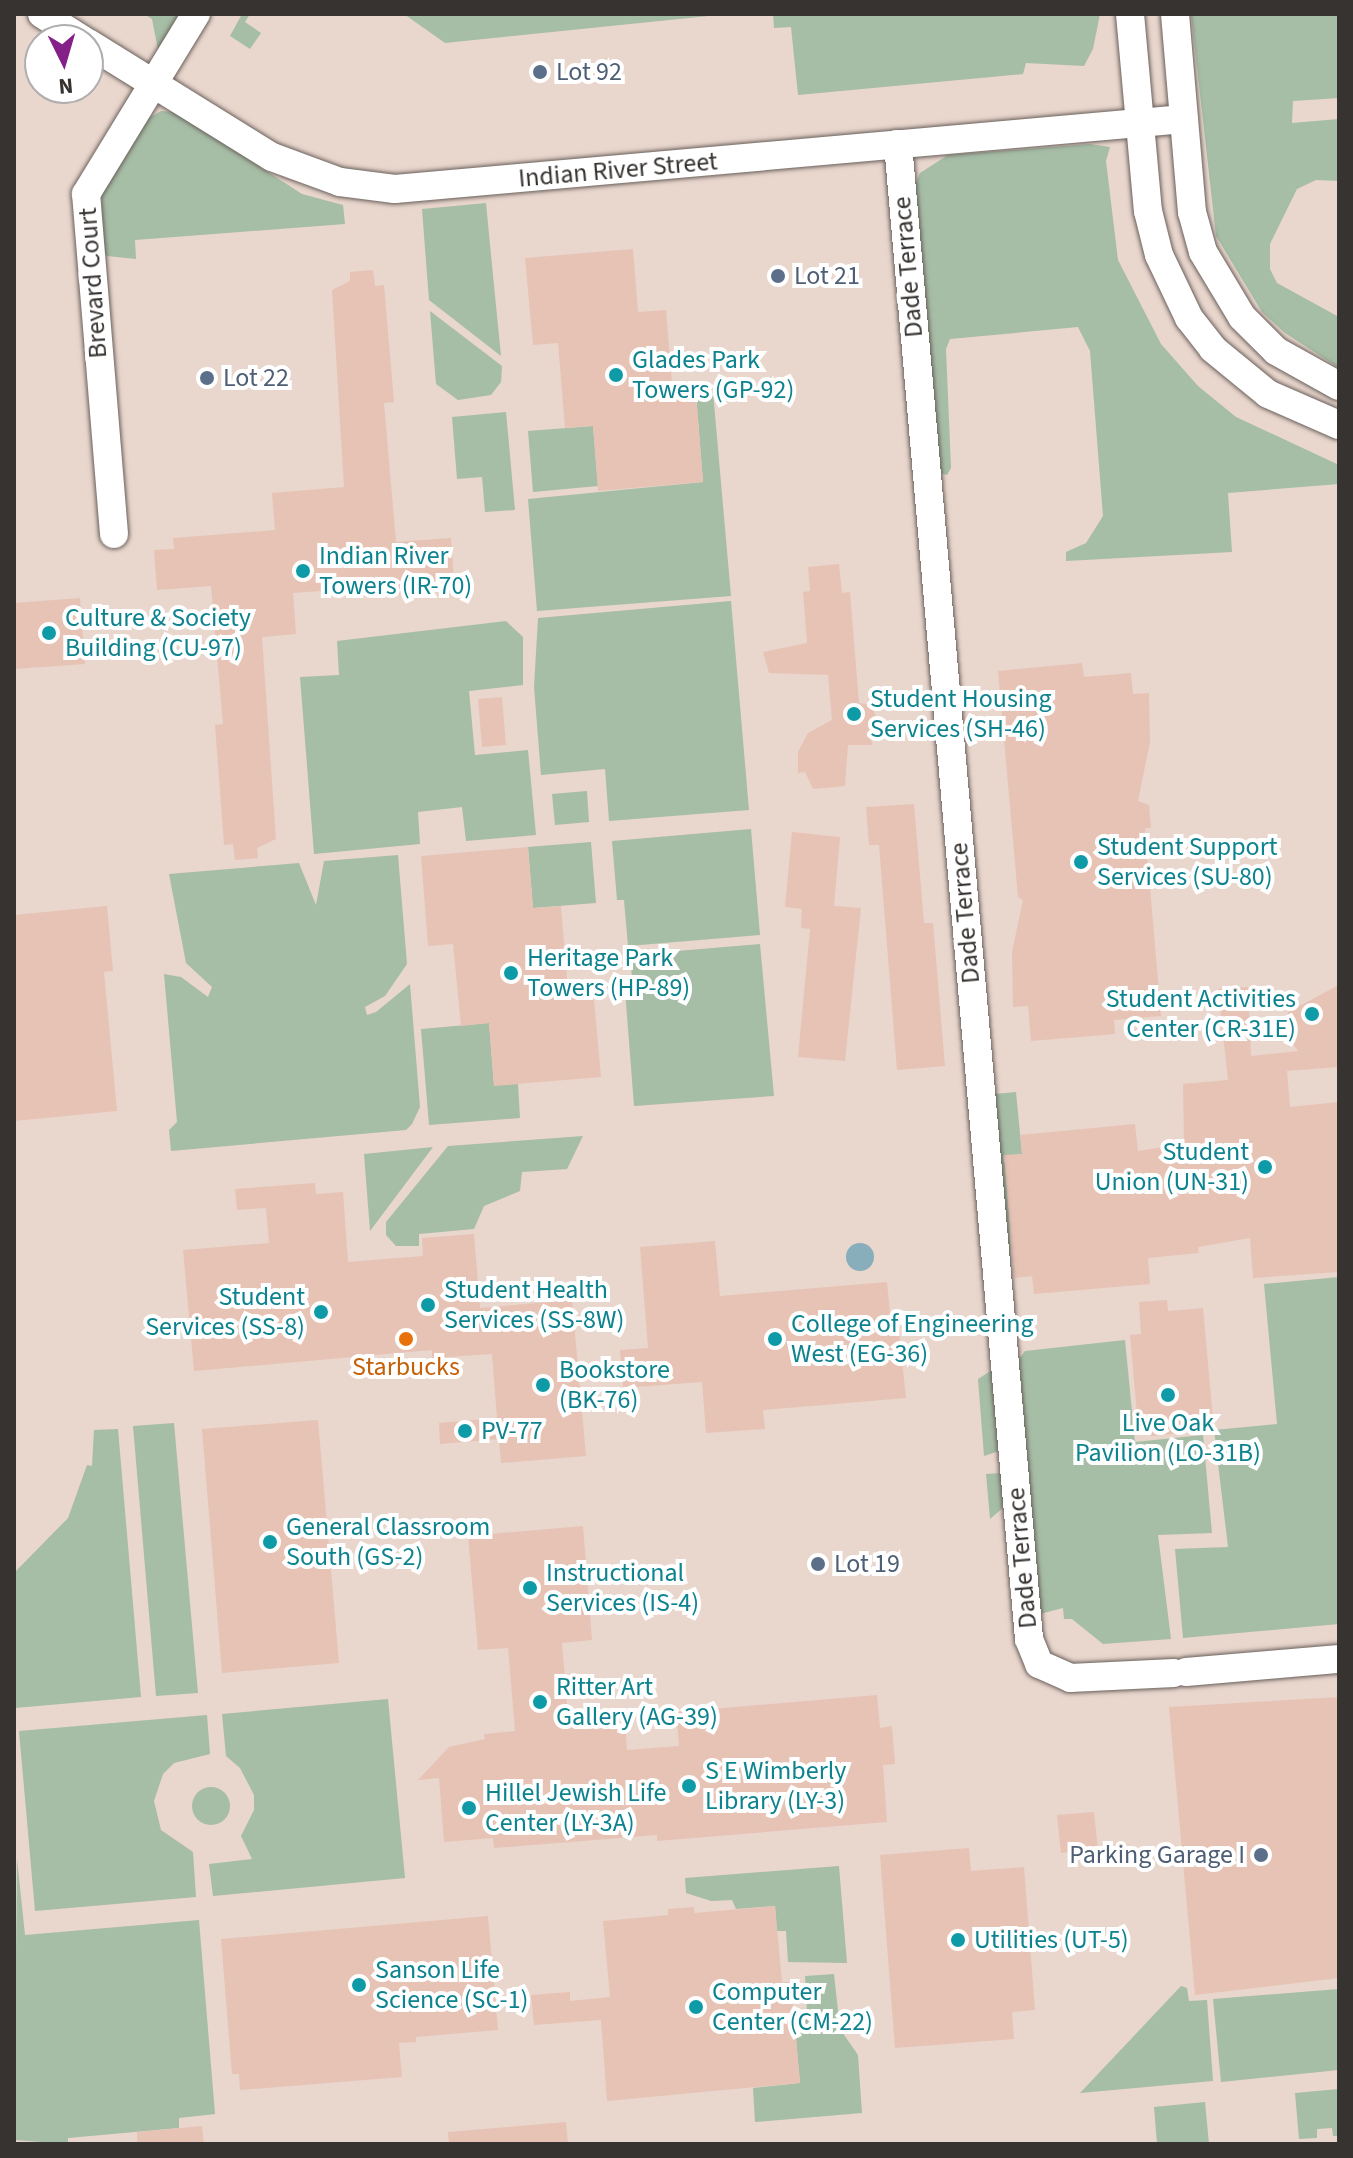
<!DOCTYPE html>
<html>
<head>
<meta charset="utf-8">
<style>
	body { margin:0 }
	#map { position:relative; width:1353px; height:2158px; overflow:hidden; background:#eee3de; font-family:"Source Sans 3",sans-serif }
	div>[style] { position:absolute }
	.built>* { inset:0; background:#e9d6cd }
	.green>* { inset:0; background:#a6bda6 }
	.round { border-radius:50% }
	.water>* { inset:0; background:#88adbb }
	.building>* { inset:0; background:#e7c3b6 }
	.roads { filter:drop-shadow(0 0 2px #69605b) drop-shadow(0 0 2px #69605b) }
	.minor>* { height:28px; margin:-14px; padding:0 14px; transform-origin:14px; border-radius:14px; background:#fff }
	.dots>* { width:22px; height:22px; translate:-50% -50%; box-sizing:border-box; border:4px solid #fff; border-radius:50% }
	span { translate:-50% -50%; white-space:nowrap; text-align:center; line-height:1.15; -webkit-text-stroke:8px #fff; paint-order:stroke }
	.service-label { font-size:26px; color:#4e5e75 }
	.left { translate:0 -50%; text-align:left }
	.right { translate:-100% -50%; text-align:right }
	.street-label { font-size:26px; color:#373331 }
	.culture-label { font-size:26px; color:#0d838f }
	.food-label { font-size:26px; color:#c56008 }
	.frame { position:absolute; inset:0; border:16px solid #373331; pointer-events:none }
	.north { position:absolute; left:24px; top:24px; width:80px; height:80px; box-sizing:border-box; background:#fff; border:2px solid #afadad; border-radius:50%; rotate:175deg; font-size:22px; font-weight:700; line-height:32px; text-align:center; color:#373331 }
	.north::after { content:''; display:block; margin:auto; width:28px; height:36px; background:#852088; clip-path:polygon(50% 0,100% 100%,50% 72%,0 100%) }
</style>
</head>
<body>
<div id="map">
	<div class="built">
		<i style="clip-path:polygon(evenodd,14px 14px,1339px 14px,1339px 2144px,14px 2144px,14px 14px,40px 40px,88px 40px,88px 88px,40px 88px,40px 40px)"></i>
	</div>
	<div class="green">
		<i style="clip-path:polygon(144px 14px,179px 14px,158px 50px,152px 19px)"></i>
		<i style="clip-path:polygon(242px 14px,250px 14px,245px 22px,261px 33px,250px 49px,230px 36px)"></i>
		<i style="clip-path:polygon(404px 14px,728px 14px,445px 43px)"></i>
		<i style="clip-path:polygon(773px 14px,1100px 14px,1093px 49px,1084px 66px,1026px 63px,1023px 74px,798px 95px,791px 27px,774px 28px)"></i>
		<i style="clip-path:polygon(1191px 14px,1339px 14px,1339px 98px,1293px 101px,1292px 123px,1339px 119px,1339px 181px,1316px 180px,1297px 189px,1270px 244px,1270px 269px,1277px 283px,1339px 317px,1339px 368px,1285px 333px,1262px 312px,1216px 236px)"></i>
		<i style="clip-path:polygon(161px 111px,175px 112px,302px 194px,343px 205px,345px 224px,135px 240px,136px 259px,107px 256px,101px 249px,102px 188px,147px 119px)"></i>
		<i style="clip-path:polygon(1090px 144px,1110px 147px,1106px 161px,1118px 260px,1161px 344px,1198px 386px,1236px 417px,1339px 465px,1339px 484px,1228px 493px,1232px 552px,1066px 561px,1066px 552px,1086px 543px,1103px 516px,1090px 351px,1078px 327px,950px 339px,946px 349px,951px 468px,947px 475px,940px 473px,913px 189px,920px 173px,948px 155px)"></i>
		<i style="clip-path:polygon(486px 203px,491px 255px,501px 356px,429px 300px,422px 209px)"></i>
		<i style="clip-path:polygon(430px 311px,502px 366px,501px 382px,491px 395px,458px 400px,436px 384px)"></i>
		<i style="clip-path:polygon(713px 392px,731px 596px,537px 611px,528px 499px,703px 482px,696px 394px)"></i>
		<i style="clip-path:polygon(506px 412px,515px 510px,485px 512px,482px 477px,457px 479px,452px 417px)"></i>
		<i style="clip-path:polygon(593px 426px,598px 486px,533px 492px,528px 431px)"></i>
		<i style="clip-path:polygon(731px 601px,749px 810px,609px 821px,605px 769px,541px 775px,534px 687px,538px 618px)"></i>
		<i style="clip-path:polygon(506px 621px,523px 637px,523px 685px,469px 691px,475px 755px,528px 750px,536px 835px,466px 841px,462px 807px,418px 812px,420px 844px,314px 854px,300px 677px,339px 675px,337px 641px)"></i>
		<i style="clip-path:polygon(587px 791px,589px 822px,555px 825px,552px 794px)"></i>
		<i style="clip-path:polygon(751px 829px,760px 935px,628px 946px,624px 900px,617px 900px,612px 841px)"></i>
		<i style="clip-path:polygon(591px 842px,596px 903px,533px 908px,528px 847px)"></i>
		<i style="clip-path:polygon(398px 855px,407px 964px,385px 996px,365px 1007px,367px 1015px,376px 1012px,410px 984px,420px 1107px,412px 1124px,406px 1130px,171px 1151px,169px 1130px,177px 1122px,164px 974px,181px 977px,208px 997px,212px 987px,186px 963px,169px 874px,299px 863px,316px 905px,324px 861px)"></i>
		<i style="clip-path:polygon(760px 944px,774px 1096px,634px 1106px,625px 990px,633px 989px,630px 955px)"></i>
		<i style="clip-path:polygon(489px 1023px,494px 1085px,518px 1084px,520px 1118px,429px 1125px,421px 1029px)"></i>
		<i style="clip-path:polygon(1016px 1092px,1022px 1154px,1003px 1156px,1009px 1180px,1011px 1278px,994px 1094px)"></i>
		<i style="clip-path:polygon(583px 1136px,567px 1169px,522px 1172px,520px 1191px,484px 1206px,474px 1229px,419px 1234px,419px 1246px,396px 1246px,386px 1235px,386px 1222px,448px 1146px)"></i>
		<i style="clip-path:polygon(433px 1147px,370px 1231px,364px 1154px)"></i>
		<i style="clip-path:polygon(1339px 1277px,1339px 1624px,1183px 1638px,1175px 1549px,1228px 1547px,1214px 1430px,1277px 1424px,1264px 1284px)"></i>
		<i style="clip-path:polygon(1125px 1340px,1135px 1442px,1203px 1435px,1212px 1533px,1158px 1535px,1171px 1639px,1103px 1644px,1072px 1619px,1064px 1619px,1063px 1608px,1040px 1614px,1018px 1360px,1025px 1351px)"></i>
		<i style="clip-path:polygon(992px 1370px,999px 1451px,984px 1456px,978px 1379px)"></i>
		<i style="clip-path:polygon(174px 1423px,198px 1693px,156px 1696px,133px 1426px)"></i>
		<i style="clip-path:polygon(118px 1429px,141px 1697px,15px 1708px,14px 1573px,68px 1518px,87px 1465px,92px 1466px,94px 1430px)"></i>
		<i style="clip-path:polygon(1001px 1473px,1004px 1507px,990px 1519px,986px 1474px)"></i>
		<i style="clip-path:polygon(388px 1699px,405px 1878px,213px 1896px,209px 1864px,252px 1859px,241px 1836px,254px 1810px,254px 1795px,240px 1768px,226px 1756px,222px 1714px)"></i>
		<i style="clip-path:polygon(207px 1715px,210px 1754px,174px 1763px,163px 1774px,154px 1801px,161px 1830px,193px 1852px,196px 1897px,35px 1911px,19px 1731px)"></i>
		<i class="round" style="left:192px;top:1787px;width:38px;height:38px"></i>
		<i style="clip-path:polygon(17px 1859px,25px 1935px,199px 1920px,215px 2114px,179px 2118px,179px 2128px,68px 2138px,68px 2144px,14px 2140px)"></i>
		<i style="clip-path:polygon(839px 1866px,847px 1963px,788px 1962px,786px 1931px,777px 1931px,775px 1906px,736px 1909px,732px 1900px,711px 1901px,686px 1893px,685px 1878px)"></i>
		<i style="clip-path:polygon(834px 1974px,840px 2029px,858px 2055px,862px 2113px,755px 2122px,753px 2088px,800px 2083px,794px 2016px,807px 2014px,805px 1976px)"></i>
		<i style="clip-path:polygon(1181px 1986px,1187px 1988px,1189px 2001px,1207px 2000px,1213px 2081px,1080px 2093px)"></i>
		<i style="clip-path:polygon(1339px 1989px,1339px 2070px,1221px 2082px,1213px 1999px)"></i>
		<i style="clip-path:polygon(1339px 2089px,1339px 2136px,1333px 2136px,1332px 2128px,1317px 2129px,1317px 2138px,1299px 2139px,1295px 2093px)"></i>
		<i style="clip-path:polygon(1205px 2102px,1209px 2144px,1157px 2144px,1154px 2107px)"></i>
	</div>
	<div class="water">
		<i class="round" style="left:846px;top:1243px;width:28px;height:28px"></i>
	</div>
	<div class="building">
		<i style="clip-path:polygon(633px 249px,638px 312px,666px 310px,673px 396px,696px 394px,703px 482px,598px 491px,593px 426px,565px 428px,558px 343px,533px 345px,525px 258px)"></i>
		<i style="clip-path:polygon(373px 270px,375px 286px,384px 285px,394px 402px,384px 403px,396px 542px,451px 538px,454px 580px,433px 581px,434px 591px,403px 594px,360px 597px,360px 588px,293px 593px,296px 634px,262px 637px,276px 839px,257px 848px,258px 858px,235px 860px,233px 844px,224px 845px,215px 725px,223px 724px,211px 586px,157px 590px,154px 550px,174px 549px,173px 538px,275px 530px,272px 493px,344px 487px,332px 290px,350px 281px,350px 272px)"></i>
		<i style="clip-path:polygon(839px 564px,842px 593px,850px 592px,859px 703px,871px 705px,876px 716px,870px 722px,872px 745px,848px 745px,845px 786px,813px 789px,805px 772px,798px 773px,798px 752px,808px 733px,832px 720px,828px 675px,769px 673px,763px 652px,807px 643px,803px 592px,810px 591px,808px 567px)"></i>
		<i style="clip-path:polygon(80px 598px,85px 664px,14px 669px,14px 603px)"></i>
		<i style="clip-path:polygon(1082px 663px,1084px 677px,1131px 673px,1133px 694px,1149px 693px,1150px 742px,1138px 801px,1149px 805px,1151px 828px,1145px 828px,1161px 1016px,1114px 1020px,1115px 1034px,1031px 1041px,1028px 1006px,1013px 1007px,1012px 952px,1023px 900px,1018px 897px,998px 671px)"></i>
		<i style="clip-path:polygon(502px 697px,506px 745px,482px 747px,478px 699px)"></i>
		<i style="clip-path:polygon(914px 804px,924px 923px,933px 923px,945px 1066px,897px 1070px,879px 845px,869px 845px,866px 807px)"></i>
		<i style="clip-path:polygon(792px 832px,840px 837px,834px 906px,861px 908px,845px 1061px,798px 1057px,810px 929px,801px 928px,802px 909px,785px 907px)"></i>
		<i style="clip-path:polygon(528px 847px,533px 908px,561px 906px,568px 991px,593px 989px,601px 1077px,494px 1086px,489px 1023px,461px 1026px,453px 944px,428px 946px,421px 856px)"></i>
		<i style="clip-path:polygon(107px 906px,113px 971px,104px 972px,117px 1111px,14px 1121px,14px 915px)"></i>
		<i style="clip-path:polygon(1339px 985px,1339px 1067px,1287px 1071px,1290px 1107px,1339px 1102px,1339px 1272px,1253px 1278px,1250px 1238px,1198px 1247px,1199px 1253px,1148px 1258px,1150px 1284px,1034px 1294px,1032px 1276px,1014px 1278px,1004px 1155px,1022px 1154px,1020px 1135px,1135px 1124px,1138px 1151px,1184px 1144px,1183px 1084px,1228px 1080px,1218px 989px,1248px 987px,1251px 1056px,1298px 1051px,1284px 1032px,1288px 1012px)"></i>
		<i style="clip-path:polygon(315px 1183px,316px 1194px,343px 1192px,348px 1262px,423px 1256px,422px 1238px,474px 1234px,480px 1308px,572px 1300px,586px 1456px,501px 1463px,499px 1439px,440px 1444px,439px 1423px,497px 1418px,492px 1354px,432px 1358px,432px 1350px,194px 1371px,183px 1250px,269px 1243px,266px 1208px,237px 1210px,235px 1189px)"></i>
		<i style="clip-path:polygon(715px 1241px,720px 1296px,887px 1282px,891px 1323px,898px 1322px,906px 1398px,763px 1410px,765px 1429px,706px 1433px,702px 1382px,623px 1388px,620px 1350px,648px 1348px,640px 1247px)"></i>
		<i style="clip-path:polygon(1167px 1300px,1168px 1311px,1203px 1308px,1214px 1430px,1151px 1436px,1150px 1424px,1138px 1426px,1130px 1335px,1141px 1334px,1139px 1302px)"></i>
		<i style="clip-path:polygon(318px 1420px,339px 1663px,222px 1673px,202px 1429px)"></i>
		<i style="clip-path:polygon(583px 1526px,592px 1640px,562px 1643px,569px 1726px,625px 1722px,627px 1750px,679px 1746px,676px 1712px,877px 1695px,880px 1728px,892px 1726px,895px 1764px,883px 1765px,887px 1822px,657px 1841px,657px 1835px,494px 1848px,493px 1838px,444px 1842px,439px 1778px,418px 1780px,449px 1747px,485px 1739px,484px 1734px,515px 1731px,508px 1648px,478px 1650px,468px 1536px)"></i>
		<i style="clip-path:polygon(1339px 1697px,1339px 1978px,1195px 1995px,1169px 1707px)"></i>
		<i style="clip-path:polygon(1094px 1812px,1098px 1850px,1061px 1853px,1057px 1815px)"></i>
		<i style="clip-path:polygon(969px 1848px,971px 1871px,1024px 1867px,1035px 2010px,1012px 2012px,1014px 2039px,895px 2048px,880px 1855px)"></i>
		<i style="clip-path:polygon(775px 1906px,782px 1982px,791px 1982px,800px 2083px,607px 2101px,601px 2020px,534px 2025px,531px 1995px,570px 1992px,570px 2001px,610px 1997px,603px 1921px,668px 1915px,668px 1909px,694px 1907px,694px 1913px)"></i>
		<i style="clip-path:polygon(488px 1916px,498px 2030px,416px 2037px,416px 2042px,399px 2043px,402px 2077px,240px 2090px,239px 2074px,232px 2074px,221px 1939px)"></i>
		<i style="clip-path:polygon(566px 2122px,568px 2144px,449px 2144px,448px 2132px)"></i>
		<i style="clip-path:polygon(202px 2126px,204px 2144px,137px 2144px,137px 2132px)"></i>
	</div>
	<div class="roads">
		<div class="minor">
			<i style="left:42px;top:14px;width:49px;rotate:32.4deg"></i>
			<i style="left:1130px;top:14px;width:198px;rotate:84.8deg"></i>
			<i style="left:1148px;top:211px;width:45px;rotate:76deg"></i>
			<i style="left:1159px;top:255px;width:70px;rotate:64.5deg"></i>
			<i style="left:1189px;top:318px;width:39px;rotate:52deg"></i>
			<i style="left:1213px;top:349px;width:71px;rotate:39.3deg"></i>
			<i style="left:1268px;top:394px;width:77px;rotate:23.6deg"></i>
			<i style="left:1175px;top:14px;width:199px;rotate:85.1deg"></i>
			<i style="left:1192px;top:212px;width:41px;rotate:74.6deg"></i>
			<i style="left:1203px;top:252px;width:76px;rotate:59deg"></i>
			<i style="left:1242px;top:317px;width:48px;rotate:45deg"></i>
			<i style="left:1276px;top:351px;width:72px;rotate:29.1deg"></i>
			<i style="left:88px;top:43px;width:216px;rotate:31.8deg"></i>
			<i style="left:272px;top:157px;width:72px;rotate:20.2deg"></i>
			<i style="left:340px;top:182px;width:55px;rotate:7.3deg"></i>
			<i style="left:395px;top:189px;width:792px;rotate:-5.07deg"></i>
			<i style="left:898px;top:144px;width:1501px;rotate:84.99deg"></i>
			<i style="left:1029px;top:1639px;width:27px;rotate:68deg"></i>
			<i style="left:1039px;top:1664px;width:34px;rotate:24deg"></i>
			<i style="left:1070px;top:1678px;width:104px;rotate:-2.8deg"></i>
			<i style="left:114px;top:534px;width:341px;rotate:-94.7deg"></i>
			<i style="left:86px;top:194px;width:211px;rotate:-58.6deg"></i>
			<i style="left:1186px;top:1672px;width:154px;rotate:-4.9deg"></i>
		</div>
	</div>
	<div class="dots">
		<i style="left:540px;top:72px;background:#5c6f8a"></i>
		<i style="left:778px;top:276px;background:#5c6f8a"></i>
		<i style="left:616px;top:375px;background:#0f9aa8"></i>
		<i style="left:207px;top:378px;background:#5c6f8a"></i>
		<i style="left:303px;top:571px;background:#0f9aa8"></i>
		<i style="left:49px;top:633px;background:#0f9aa8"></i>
		<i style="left:854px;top:714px;background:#0f9aa8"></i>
		<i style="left:1081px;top:862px;background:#0f9aa8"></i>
		<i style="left:511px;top:973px;background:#0f9aa8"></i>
		<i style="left:1312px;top:1014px;background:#0f9aa8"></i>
		<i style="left:1265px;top:1167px;background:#0f9aa8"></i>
		<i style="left:428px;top:1305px;background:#0f9aa8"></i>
		<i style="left:321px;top:1312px;background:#0f9aa8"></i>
		<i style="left:406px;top:1339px;background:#e8710a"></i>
		<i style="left:775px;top:1339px;background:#0f9aa8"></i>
		<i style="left:543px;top:1385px;background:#0f9aa8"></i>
		<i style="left:1168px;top:1395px;background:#0f9aa8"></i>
		<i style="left:465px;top:1431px;background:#0f9aa8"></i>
		<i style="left:270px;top:1542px;background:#0f9aa8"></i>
		<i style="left:818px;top:1564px;background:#5c6f8a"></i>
		<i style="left:530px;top:1588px;background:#0f9aa8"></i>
		<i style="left:540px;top:1702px;background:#0f9aa8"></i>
		<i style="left:689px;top:1786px;background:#0f9aa8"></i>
		<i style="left:469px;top:1808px;background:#0f9aa8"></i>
		<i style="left:1261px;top:1855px;background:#5c6f8a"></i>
		<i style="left:958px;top:1940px;background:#0f9aa8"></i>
		<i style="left:359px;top:1985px;background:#0f9aa8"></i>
		<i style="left:696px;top:2007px;background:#0f9aa8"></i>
	</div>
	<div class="service-label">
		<span class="left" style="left:556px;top:72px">Lot 92</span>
		<span class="left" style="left:794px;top:276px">Lot 21</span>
		<span class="left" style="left:223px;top:378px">Lot 22</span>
		<span class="left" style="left:834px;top:1564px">Lot 19</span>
		<span class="right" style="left:1245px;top:1855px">Parking Garage I</span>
	</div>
	<div class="street-label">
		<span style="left:618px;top:170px;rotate:-5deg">Indian River Street</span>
		<span style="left:908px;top:267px;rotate:-95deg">Dade Terrace</span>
		<span style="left:93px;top:283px;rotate:-94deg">Brevard Court</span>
		<span style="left:965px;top:913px;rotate:-95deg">Dade Terrace</span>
		<span style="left:1022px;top:1558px;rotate:-95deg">Dade Terrace</span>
	</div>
	<div class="culture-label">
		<span class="left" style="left:632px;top:375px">Glades Park<br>Towers (GP-92)</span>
		<span class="left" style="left:319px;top:571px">Indian River<br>Towers (IR-70)</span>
		<span class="left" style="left:65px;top:633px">Culture &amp; Society<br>Building (CU-97)</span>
		<span class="left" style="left:870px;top:714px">Student Housing<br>Services (SH-46)</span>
		<span class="left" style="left:1097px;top:862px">Student Support<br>Services (SU-80)</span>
		<span class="left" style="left:527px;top:973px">Heritage Park<br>Towers (HP-89)</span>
		<span class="right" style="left:1296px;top:1014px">Student Activities<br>Center (CR-31E)</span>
		<span class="right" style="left:1249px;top:1167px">Student<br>Union (UN-31)</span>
		<span class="left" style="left:444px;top:1305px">Student Health<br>Services (SS-8W)</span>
		<span class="right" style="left:305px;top:1312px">Student<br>Services (SS-8)</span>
		<span class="left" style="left:791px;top:1339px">College of Engineering<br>West (EG-36)</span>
		<span class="left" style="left:559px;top:1385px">Bookstore<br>(BK-76)</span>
		<span style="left:1168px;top:1438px">Live Oak<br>Pavilion (LO-31B)</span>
		<span class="left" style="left:481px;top:1431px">PV-77</span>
		<span class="left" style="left:286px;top:1542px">General Classroom<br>South (GS-2)</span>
		<span class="left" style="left:546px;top:1588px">Instructional<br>Services (IS-4)</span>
		<span class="left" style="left:556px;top:1702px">Ritter Art<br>Gallery (AG-39)</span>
		<span class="left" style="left:705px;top:1786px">S E Wimberly<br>Library (LY-3)</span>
		<span class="left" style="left:485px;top:1808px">Hillel Jewish Life<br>Center (LY-3A)</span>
		<span class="left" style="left:974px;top:1940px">Utilities (UT-5)</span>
		<span class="left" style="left:375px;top:1985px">Sanson Life<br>Science (SC-1)</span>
		<span class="left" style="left:712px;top:2007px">Computer<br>Center (CM-22)</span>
	</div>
	<div class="food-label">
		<span style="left:406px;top:1367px">Starbucks</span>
	</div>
	<div class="frame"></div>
	<div class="north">N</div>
</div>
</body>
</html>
